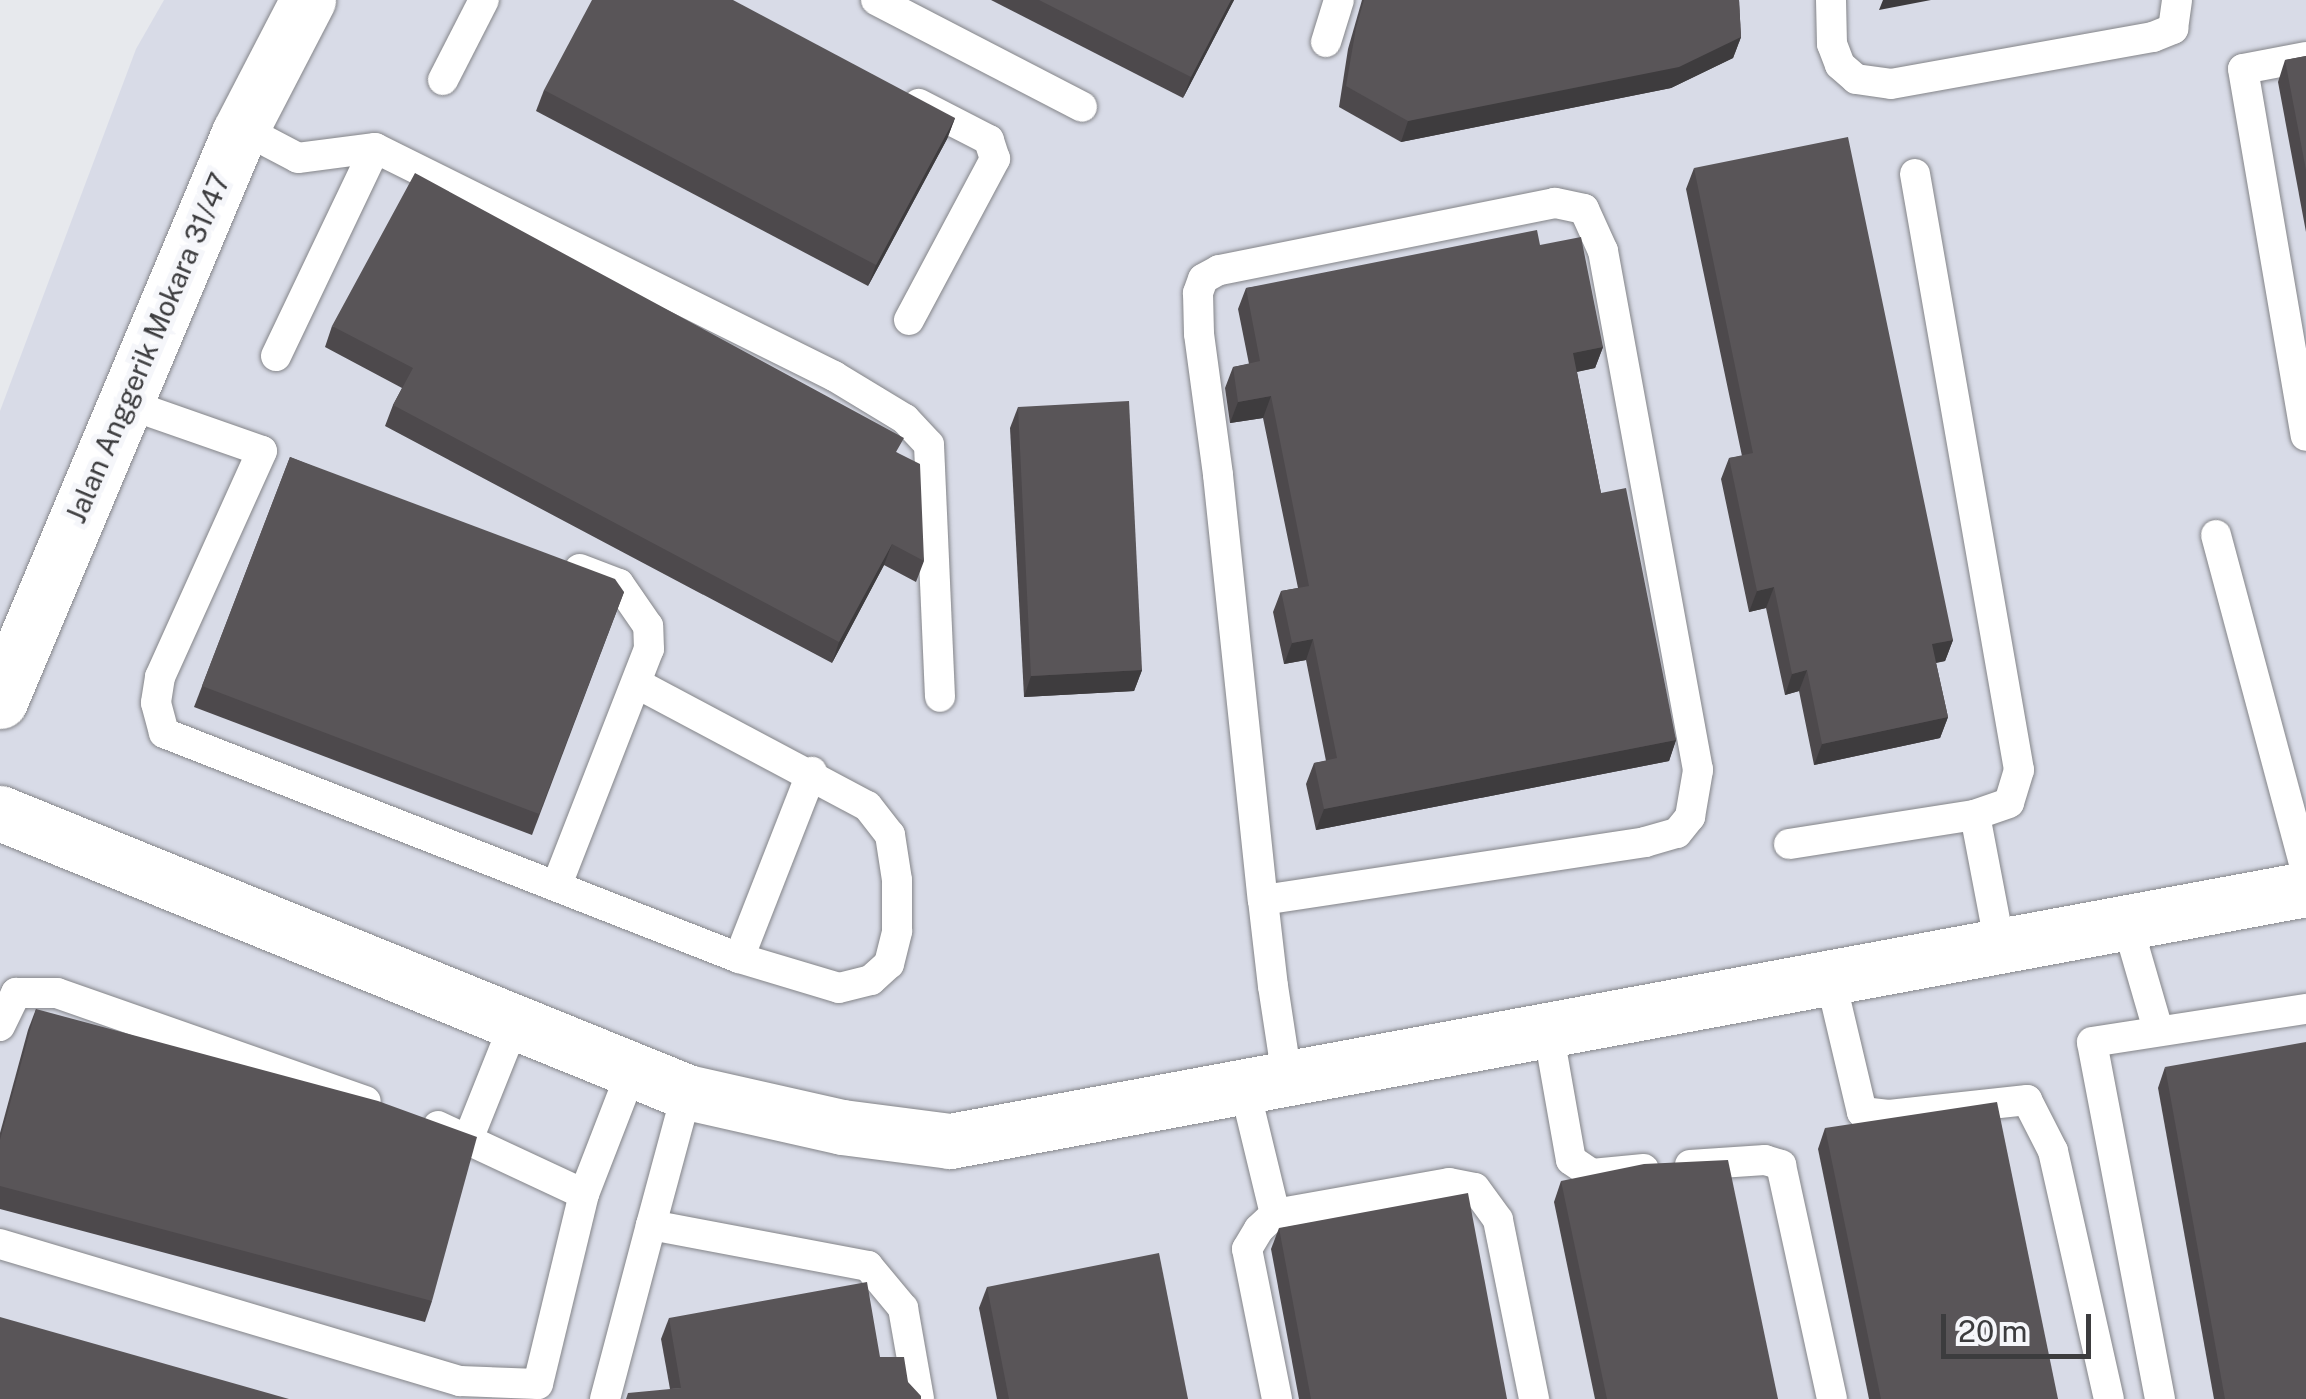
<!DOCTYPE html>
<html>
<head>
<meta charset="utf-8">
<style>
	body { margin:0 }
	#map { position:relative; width:2306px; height:1399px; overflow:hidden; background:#e7e9ed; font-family:"Public Sans",sans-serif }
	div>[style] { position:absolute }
	.built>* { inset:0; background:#d8dbe7 }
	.roads { filter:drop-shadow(0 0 2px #848589) drop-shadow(0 0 2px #848589) }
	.service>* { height:30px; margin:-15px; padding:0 15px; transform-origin:15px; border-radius:15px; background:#fff }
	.minor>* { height:55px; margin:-27.5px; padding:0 27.5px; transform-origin:27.5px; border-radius:27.5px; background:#fff }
	.wall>* { inset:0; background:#4d494c }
	.shaded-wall>* { inset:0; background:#3e3c3e }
	.building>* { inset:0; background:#595558 }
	span { translate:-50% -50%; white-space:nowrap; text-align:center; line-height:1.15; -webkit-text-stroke:10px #f5f6fa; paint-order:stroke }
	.street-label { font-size:28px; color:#3c3c3e }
	.scale { position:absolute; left:1941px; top:1314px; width:150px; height:45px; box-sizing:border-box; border:5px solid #3c3c3e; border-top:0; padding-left:12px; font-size:30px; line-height:35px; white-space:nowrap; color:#3c3c3e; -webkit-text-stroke:8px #f5f6fa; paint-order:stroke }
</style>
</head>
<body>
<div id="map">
	<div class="built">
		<i style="clip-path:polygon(164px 0,2306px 0,2306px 1399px,0 1399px,0 411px,136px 49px)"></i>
	</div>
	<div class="roads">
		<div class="service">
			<i style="left:876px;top:0;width:232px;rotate:27.4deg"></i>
			<i style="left:1831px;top:0;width:44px;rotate:88.7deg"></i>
			<i style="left:1832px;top:44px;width:22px;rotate:69deg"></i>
			<i style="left:1840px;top:65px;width:21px;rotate:41deg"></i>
			<i style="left:1856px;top:79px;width:35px;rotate:8deg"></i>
			<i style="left:1891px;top:84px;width:266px;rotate:-10.2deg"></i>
			<i style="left:2153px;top:37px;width:22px;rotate:-22deg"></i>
			<i style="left:2173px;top:29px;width:29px;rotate:-82deg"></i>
			<i style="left:1326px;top:42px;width:44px;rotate:-72.8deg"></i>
			<i style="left:2306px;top:57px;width:64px;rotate:169.2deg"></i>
			<i style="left:2243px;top:69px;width:372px;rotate:80.3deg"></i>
			<i style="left:443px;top:80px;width:90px;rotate:-62.9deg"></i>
			<i style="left:241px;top:128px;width:64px;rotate:27.8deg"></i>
			<i style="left:298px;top:158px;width:78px;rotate:-7.4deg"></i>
			<i style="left:375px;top:148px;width:513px;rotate:26.42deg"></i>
			<i style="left:834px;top:376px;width:83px;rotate:31.2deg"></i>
			<i style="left:905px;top:419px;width:35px;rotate:47deg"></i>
			<i style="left:929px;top:445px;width:252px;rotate:87.5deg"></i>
			<i style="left:1915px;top:174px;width:605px;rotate:80.1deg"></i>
			<i style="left:2019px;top:770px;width:34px;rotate:107deg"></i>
			<i style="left:2009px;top:803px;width:36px;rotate:161deg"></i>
			<i style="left:1975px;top:815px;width:133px;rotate:79.2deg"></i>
			<i style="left:909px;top:320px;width:183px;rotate:-61.9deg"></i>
			<i style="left:995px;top:159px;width:20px;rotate:-108deg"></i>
			<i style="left:989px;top:140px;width:79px;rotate:-152.8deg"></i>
			<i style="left:276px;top:356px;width:230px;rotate:-64.5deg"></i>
			<i style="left:125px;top:403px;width:145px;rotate:19.3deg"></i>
			<i style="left:262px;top:451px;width:248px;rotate:114.3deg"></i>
			<i style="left:160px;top:677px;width:26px;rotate:99deg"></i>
			<i style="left:156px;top:703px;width:31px;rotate:75deg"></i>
			<i style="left:164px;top:733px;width:617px;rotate:21.37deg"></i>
			<i style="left:739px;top:958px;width:104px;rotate:16.7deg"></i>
			<i style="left:839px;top:988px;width:33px;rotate:-14deg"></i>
			<i style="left:871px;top:980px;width:24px;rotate:-42deg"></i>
			<i style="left:889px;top:964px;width:34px;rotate:-76deg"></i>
			<i style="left:897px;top:931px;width:51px;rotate:-90deg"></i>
			<i style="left:897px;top:880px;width:46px;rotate:-98.8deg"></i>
			<i style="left:890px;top:835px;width:37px;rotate:-128deg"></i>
			<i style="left:867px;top:806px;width:259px;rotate:-152deg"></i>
			<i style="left:2216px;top:535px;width:348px;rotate:75deg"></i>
			<i style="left:1789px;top:844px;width:188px;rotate:-8.9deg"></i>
			<i style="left:558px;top:882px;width:250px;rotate:-68.7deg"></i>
			<i style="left:649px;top:649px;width:23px;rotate:-92deg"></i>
			<i style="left:648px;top:626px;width:51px;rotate:-124.6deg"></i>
			<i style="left:619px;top:584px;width:42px;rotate:-159deg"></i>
			<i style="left:1263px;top:900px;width:386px;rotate:-8.6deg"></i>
			<i style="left:1645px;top:842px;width:33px;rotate:-16deg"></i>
			<i style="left:1677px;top:833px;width:21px;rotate:-51deg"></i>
			<i style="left:1690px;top:817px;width:48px;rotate:-80.3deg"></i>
			<i style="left:1698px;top:770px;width:528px;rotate:-100.37deg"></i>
			<i style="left:1603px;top:251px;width:46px;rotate:-114.3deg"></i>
			<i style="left:1584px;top:209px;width:30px;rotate:-168deg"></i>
			<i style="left:1555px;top:203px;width:343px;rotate:168.7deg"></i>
			<i style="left:1219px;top:270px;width:18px;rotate:151deg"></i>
			<i style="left:1203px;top:279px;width:15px;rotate:110deg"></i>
			<i style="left:1198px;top:293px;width:41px;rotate:88.6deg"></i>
			<i style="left:1199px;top:334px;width:142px;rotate:82.3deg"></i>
			<i style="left:1218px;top:475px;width:427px;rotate:84deg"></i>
			<i style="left:1263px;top:900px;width:87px;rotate:83.4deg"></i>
			<i style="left:1273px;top:986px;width:93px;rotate:81.3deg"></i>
			<i style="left:2127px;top:923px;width:111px;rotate:73.8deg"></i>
			<i style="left:739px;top:958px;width:200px;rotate:-68.6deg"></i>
			<i style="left:1830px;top:977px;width:139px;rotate:76.7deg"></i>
			<i style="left:1862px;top:1112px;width:27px;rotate:6deg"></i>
			<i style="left:1889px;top:1115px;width:139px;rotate:-6.2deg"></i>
			<i style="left:2027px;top:1100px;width:57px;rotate:63deg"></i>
			<i style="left:2053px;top:1151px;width:254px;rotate:77.3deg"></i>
			<i style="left:0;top:1026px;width:37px;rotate:-64deg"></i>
			<i style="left:16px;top:993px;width:41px"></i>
			<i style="left:57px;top:993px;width:327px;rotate:19.3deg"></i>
			<i style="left:1548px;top:1030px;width:132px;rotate:80deg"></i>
			<i style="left:1571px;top:1160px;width:25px;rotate:34deg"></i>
			<i style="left:1592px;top:1174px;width:52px;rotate:-5.5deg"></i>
			<i style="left:1244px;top:1086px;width:132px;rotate:76.4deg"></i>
			<i style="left:438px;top:1126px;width:161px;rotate:25deg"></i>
			<i style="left:469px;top:1137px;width:124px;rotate:-68.2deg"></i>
			<i style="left:1690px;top:1165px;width:75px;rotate:-3.8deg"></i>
			<i style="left:1765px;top:1160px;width:17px;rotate:17deg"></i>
			<i style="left:1781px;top:1165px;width:239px;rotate:77.7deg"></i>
			<i style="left:651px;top:1225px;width:138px;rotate:-74.9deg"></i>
			<i style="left:0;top:1244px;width:480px;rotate:16.6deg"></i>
			<i style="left:460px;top:1381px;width:78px;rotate:2.2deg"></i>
			<i style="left:538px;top:1384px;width:195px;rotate:-76.4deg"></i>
			<i style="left:584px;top:1194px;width:133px;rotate:-68.8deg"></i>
			<i style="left:605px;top:1399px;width:180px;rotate:-75.2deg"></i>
			<i style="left:651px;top:1225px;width:221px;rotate:10.7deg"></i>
			<i style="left:868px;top:1266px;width:55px;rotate:50.2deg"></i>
			<i style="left:903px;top:1308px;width:92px;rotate:80deg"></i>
			<i style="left:1277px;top:1399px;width:153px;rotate:-101.3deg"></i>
			<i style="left:1247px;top:1249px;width:23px;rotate:-59deg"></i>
			<i style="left:1259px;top:1229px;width:22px;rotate:-43deg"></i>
			<i style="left:1275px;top:1214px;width:177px;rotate:-10.1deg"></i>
			<i style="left:1449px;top:1183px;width:26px;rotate:11deg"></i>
			<i style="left:1475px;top:1188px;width:39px;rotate:54deg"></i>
			<i style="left:1498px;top:1220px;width:183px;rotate:78.6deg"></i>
			<i style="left:2160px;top:1399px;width:363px;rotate:-100.8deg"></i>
			<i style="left:2092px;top:1042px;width:217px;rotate:-8.8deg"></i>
		</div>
		<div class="minor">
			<i style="left:0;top:701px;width:616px;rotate:-67.18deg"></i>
			<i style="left:239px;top:133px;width:150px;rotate:-62.6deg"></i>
			<i style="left:0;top:813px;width:741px;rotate:22.1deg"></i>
			<i style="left:687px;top:1092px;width:159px;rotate:12.7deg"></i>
			<i style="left:842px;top:1127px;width:109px;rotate:7.4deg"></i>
			<i style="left:950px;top:1141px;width:1379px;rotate:-10.53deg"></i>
		</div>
	</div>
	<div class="wall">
		<i style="clip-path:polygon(991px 0,1234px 0,1183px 98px)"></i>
		<i style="clip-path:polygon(1362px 0,1739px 0,1741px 37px,1733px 58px,1671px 88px,1401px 142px,1339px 107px,1348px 49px)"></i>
		<i style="clip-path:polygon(2306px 56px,2306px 232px,2278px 82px,2285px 60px)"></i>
		<i style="clip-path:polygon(544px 90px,955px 118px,947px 139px,868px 286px,536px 111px)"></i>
		<i style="clip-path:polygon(1694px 168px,1953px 640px,1945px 661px,1936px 663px,1948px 717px,1940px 738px,1814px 765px,1799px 691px,1785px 695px,1766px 608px,1749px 612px,1721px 479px,1729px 458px,1742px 456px,1686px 189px)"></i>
		<i style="clip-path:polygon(1540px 245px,1603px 347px,1595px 368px,1577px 372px,1601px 493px,1676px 740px,1669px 761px,1316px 830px,1306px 784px,1314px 763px,1326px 761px,1306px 660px,1284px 664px,1273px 612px,1281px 591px,1298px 588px,1263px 418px,1230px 423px,1225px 388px,1233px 367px,1249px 364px,1238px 309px,1246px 288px)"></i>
		<i style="clip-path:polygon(332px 326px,898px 453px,924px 561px,916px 582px,884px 565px,832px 663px,385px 426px,393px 405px,402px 388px,325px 347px)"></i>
		<i style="clip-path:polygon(1018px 407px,1142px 670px,1134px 691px,1024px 697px,1010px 428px)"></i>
		<i style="clip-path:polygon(290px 457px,624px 592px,532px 835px,194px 707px)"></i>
		<i style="clip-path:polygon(36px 1009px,432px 1301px,425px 1322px,0 1209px,0 1133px,28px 1030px)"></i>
		<i style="clip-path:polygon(2165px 1067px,2306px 1399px,2214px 1399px,2158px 1088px)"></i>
		<i style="clip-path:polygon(1825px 1128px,2058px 1399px,1869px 1399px,1818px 1149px)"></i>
		<i style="clip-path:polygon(1561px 1181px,1778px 1399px,1595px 1399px,1554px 1202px)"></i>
		<i style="clip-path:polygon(1279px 1228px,1507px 1399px,1299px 1399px,1271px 1249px)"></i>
		<i style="clip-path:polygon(987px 1287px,1188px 1399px,997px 1399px,979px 1308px)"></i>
		<i style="clip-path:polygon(669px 1318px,880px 1357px,908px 1382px,670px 1389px,661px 1339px)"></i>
	</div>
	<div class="shaded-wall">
		<i style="clip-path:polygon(1231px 0,1234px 0,1183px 98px,1191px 77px)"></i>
		<i style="clip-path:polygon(1883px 0,1931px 0,1879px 10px)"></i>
		<i style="clip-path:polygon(1741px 37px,1733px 58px,1671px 88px,1401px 142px,1408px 121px)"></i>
		<i style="clip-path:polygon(955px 118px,947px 139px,868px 286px,876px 265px)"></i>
		<i style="clip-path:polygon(1603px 347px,1595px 368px,1565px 374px,1573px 353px)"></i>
		<i style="clip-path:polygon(1271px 396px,1263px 418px,1230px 423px,1238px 402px)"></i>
		<i style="clip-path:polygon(892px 544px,884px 565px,832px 663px,839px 642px)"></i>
		<i style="clip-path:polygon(1774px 587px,1766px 608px,1749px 612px,1757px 591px)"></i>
		<i style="clip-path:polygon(1313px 639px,1306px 660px,1284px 664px,1292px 643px)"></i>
		<i style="clip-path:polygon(1953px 640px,1945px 661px,1924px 665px,1932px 644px)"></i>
		<i style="clip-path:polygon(1142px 670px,1134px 691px,1024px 697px,1031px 676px)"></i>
		<i style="clip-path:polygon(1807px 670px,1799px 691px,1785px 695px,1792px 674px)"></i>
		<i style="clip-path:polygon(1948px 717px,1940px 738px,1814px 765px,1822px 744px)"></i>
		<i style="clip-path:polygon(1676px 740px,1669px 761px,1316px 830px,1324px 809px)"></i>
	</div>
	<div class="building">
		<i style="clip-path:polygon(592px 0,733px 0,955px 118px,876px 265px,544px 90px)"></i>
		<i style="clip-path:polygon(1039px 0,1231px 0,1191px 77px)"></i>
		<i style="clip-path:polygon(1364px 0,1739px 0,1741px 37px,1679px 67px,1408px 121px,1346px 86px,1356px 28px)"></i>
		<i style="clip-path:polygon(2306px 56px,2306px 170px,2285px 60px)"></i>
		<i style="clip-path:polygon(1848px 137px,1953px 640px,1932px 644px,1948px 717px,1822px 744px,1807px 670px,1792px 674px,1774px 587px,1757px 591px,1729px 458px,1753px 453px,1694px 168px)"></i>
		<i style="clip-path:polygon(415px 173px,904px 438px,896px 452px,920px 464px,924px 561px,892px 544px,839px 642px,393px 405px,413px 368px,332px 326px)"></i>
		<i style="clip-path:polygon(1537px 230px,1540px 245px,1581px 237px,1603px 347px,1573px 353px,1601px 493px,1626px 488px,1676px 740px,1324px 809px,1314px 763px,1337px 758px,1313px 639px,1292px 643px,1281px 591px,1309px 586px,1271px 396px,1238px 402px,1233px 367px,1260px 361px,1246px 288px)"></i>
		<i style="clip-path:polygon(1129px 401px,1142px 670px,1031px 676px,1018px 407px)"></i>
		<i style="clip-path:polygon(290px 457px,615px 579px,624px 592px,539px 814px,202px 686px)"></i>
		<i style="clip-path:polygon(36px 1009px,378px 1101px,477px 1137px,432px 1301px,0 1186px,0 1140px)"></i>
		<i style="clip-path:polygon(2306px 1042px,2306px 1399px,2225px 1399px,2165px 1067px)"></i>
		<i style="clip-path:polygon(1997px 1102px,2058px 1399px,1881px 1399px,1825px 1128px)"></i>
		<i style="clip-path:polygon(1728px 1160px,1778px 1399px,1607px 1399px,1561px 1181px,1644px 1164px)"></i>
		<i style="clip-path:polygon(1468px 1193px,1507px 1399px,1311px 1399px,1279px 1228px)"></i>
		<i style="clip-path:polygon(1159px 1253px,1188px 1399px,1009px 1399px,987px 1287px)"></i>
		<i style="clip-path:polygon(867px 1282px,880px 1357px,904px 1357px,908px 1382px,921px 1396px,921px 1399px,626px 1399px,628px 1393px,681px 1388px,669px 1318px)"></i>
		<i style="clip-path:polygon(0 1317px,289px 1399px,0 1399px)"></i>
	</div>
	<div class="street-label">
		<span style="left:148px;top:348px;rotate:-67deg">Jalan Anggerik Mokara 31/47</span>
	</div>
	<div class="scale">20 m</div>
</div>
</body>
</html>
